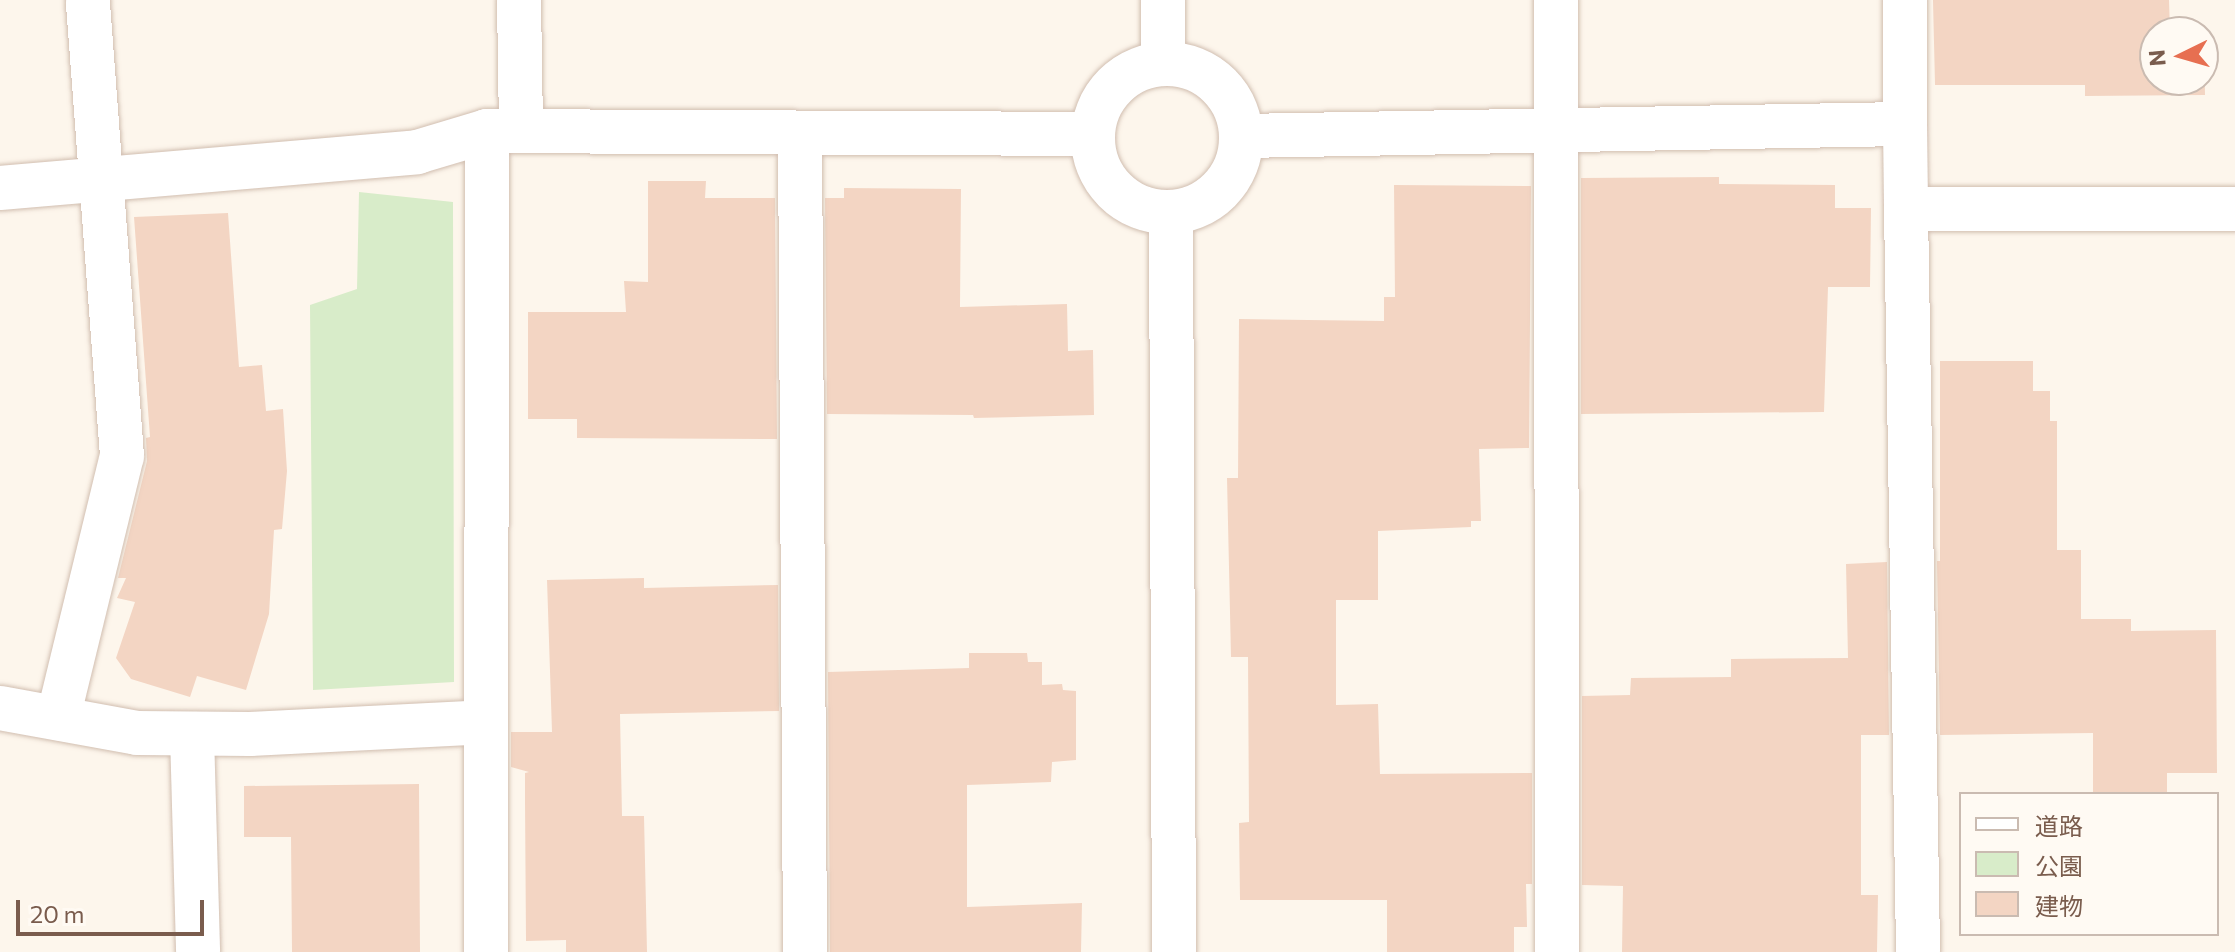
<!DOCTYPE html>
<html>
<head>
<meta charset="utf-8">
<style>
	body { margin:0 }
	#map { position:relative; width:2235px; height:952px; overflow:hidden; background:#fdf6ec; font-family:Commissioner,"Noto Sans JP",sans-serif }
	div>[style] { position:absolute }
	.green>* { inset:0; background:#d8ecc9 }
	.building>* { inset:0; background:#f3d5c3 }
	.roads { filter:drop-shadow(0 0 2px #d1beb0) drop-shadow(0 0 2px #d1beb0) }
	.street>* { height:44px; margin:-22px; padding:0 22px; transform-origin:22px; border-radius:22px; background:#fff }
	.secondary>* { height:44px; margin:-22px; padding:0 22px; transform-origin:22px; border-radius:22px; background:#fff }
	.secondary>.ring { margin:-22px; padding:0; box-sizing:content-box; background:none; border:44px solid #fff; border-radius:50% }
	span { translate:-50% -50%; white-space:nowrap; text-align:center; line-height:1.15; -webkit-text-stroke:6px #fffaf3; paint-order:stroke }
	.legend { position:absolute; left:1959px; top:792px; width:260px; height:144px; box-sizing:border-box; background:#fffaf3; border:2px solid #cabbb1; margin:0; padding:10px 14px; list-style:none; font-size:24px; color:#7a5c4d }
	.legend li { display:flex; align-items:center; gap:16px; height:40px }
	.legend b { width:40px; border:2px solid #cabbb1 }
	.north { position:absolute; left:2139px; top:16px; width:80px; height:80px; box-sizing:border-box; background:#fffaf3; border:2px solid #cabbb1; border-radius:50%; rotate:265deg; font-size:22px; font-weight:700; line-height:32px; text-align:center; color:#7a5c4d }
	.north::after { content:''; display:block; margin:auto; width:28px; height:36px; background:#e76f51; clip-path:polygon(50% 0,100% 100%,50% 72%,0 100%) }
	.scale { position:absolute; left:16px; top:900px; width:188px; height:36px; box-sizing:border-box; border:4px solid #7a5c4d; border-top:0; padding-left:10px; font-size:24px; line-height:28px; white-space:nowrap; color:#7a5c4d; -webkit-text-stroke:6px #fffaf3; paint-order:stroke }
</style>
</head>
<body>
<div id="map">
	<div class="green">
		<i style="clip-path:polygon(359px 192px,453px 202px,454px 682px,313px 690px,310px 305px,357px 289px)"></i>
	</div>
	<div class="building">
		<i style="clip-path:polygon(1933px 0,2169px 0,2170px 32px,2155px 32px,2155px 80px,2203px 80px,2204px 41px,2205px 95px,2085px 96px,2085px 85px,1935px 85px)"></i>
		<i style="clip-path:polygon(1719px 177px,1719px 184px,1835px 185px,1835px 208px,1871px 208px,1870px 287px,1828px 287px,1824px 412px,1581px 414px,1581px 178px)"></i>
		<i style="clip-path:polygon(648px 181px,706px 181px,705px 198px,775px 198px,777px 439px,577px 438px,577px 419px,528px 419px,528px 312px,626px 312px,624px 281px,648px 282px)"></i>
		<i style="clip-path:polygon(1394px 185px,1531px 186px,1529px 448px,1479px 449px,1481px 521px,1471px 521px,1471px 527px,1378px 531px,1378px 600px,1336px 600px,1336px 705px,1378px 704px,1380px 774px,1532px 773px,1532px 884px,1526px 884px,1527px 927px,1514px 927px,1514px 952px,1387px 952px,1387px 900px,1240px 900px,1239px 823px,1249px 822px,1248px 657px,1231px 657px,1227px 478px,1238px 478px,1239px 319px,1384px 321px,1384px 297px,1395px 297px)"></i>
		<i style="clip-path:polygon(844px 188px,961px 189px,960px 307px,1067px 304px,1068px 351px,1093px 350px,1094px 415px,974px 418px,973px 415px,827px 414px,825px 198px,844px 198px)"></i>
		<i style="clip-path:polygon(228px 213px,239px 367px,262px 365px,266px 411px,283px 409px,287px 471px,282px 529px,274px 530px,269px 614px,246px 690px,197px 676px,190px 697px,131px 679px,116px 658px,135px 602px,117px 598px,126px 578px,118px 578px,147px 461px,146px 438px,150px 437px,134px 217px)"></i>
		<i style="clip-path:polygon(1940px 361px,2033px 361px,2033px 391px,2050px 391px,2050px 421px,2057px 421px,2057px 550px,2081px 550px,2081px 619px,2131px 619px,2131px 631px,2216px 630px,2217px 773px,2167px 773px,2167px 794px,2093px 794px,2093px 733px,1940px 735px,1937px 561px,1940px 561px)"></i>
		<i style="clip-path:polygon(1887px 562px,1889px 735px,1861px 735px,1861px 895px,1878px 895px,1877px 952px,1622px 952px,1623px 886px,1582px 885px,1582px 696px,1630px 695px,1631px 678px,1731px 677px,1731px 659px,1848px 658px,1846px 564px)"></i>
		<i style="clip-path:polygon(644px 578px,644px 588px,778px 585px,779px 711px,620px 714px,622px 816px,644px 816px,647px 952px,566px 952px,566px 940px,526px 941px,525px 801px,525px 773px,529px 772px,511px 767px,511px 732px,552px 732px,547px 580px)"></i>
		<i style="clip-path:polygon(969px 653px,1027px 653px,1028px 662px,1042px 662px,1042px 685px,1062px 684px,1063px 690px,1076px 691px,1076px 760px,1052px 762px,1051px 782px,967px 785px,967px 907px,1082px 903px,1081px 952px,830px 952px,828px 672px,969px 668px)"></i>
		<i style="clip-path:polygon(419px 784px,420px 952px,292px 952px,291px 837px,244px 837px,244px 786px)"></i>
	</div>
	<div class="roads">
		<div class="street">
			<i style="left:519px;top:0;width:131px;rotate:89.1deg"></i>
			<i style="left:1556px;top:0;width:952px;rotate:89.94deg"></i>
			<i style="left:1905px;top:0;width:124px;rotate:90deg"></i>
			<i style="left:800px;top:133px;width:819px;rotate:89.65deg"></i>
			<i style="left:1242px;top:136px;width:663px;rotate:-1.04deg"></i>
			<i style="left:1905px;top:124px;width:85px;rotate:89.3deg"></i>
			<i style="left:1906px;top:209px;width:329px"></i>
			<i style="left:0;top:188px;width:419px;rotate:-4.9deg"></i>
			<i style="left:417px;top:152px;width:73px;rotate:-16.7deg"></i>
			<i style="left:487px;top:131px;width:605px;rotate:0.28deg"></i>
			<i style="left:1906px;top:209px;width:743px;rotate:89.07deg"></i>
			<i style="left:0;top:708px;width:139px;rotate:10.3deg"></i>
			<i style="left:137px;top:733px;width:113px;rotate:0.5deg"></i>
			<i style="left:250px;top:734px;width:234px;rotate:-2.9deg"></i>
			<i style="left:58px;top:718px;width:270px;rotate:-76.3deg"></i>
			<i style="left:122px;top:456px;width:457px;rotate:-94.3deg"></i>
			<i style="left:192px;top:734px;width:218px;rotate:88.4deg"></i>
			<i style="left:486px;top:952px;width:821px;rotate:-89.93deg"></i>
		</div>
		<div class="secondary">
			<i style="left:1163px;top:0;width:63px;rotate:90deg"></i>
			<i class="ring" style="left:1093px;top:64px;width:104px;height:104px"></i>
			<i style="left:1171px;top:212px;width:740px;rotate:89.77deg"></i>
		</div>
	</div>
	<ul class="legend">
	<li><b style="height:10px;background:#fff"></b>道路</li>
	<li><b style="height:22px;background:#d8ecc9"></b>公園</li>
	<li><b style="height:22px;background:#f3d5c3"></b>建物</li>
	</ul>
	<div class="north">N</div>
	<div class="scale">20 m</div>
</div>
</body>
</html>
